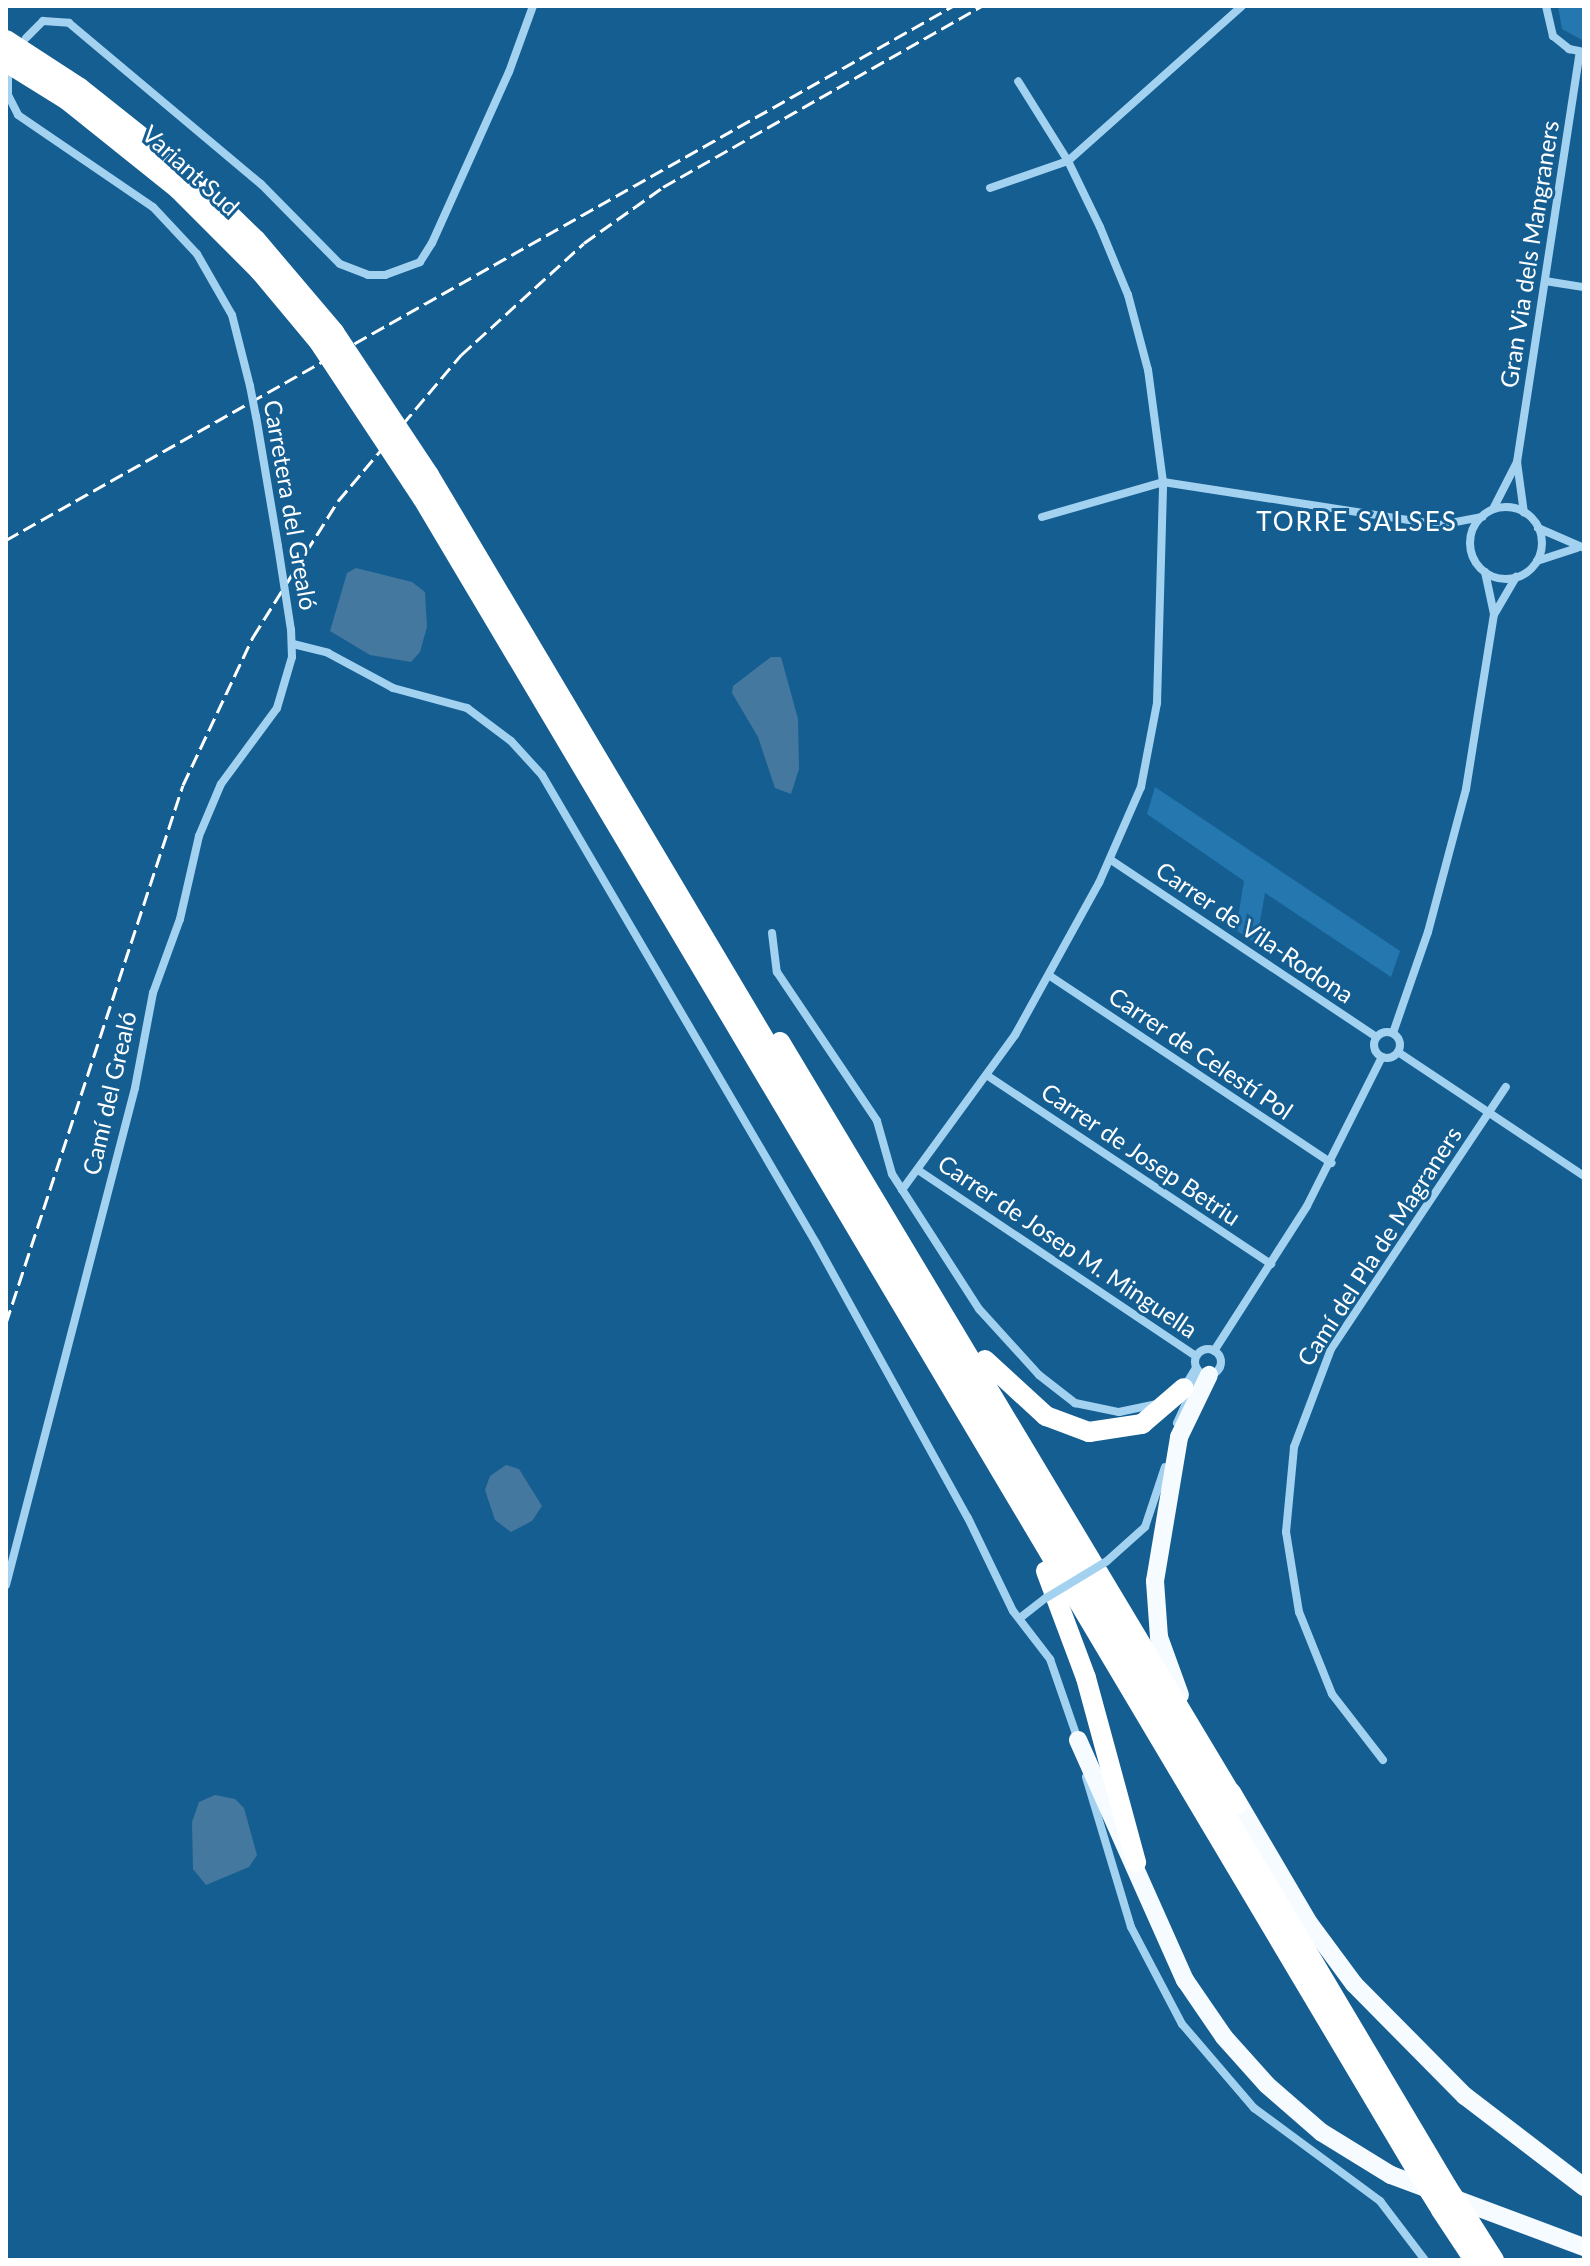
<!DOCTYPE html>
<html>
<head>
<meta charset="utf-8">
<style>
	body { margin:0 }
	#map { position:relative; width:1590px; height:2266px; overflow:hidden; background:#155e92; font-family:Lato,sans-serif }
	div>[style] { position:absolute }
	.green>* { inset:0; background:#2577af }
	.water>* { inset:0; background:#45789e }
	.minor>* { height:8px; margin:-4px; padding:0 4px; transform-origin:4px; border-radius:4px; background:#a3d2f1 }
	.minor>.ring { margin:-4px; padding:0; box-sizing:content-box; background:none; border:8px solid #a3d2f1; border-radius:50% }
	.trunk>* { height:18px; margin:-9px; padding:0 9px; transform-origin:9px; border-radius:9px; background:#f6fbff }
	.motorway>* { height:20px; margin:-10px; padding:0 10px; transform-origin:10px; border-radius:10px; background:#fff }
	.rail>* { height:3px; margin-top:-1.5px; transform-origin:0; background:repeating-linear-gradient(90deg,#fff 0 14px,transparent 0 20px) }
	.minor-bridge>* { height:8px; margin:-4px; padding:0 4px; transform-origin:4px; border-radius:4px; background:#a3d2f1 }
	.motorway-bridge>* { height:20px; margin:-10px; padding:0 10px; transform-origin:10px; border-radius:10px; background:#fff }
	span { translate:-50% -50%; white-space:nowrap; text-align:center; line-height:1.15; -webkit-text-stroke:6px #155e92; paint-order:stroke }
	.street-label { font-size:24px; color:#fff }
	.neighbourhood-label { font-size:26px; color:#fff; letter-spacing:2px }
	.frame { position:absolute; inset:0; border:8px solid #fff; pointer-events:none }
</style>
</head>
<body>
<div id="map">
	<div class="green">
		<i style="clip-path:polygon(1558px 6px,1584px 6px,1584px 41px,1562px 29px)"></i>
		<i style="clip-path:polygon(1155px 787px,1400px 951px,1391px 977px,1265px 893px,1256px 944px,1236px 930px,1244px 881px,1147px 814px)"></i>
	</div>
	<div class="water">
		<i style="clip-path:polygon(356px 568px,412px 582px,425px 592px,427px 627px,420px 652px,411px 662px,370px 655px,330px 631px,347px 573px)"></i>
		<i style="clip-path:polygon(771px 657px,781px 657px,798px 719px,799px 769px,791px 794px,775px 788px,758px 737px,732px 693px,733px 686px)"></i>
		<i style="clip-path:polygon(506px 1465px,519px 1469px,542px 1506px,532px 1521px,511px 1532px,495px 1520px,485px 1490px,490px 1476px)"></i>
		<i style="clip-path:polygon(215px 1795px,235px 1799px,244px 1808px,257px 1855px,249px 1867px,206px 1885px,193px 1869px,192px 1822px,199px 1802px)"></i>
	</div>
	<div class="minor">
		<i style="left:1546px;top:6px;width:31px;rotate:77deg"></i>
		<i style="left:1553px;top:36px;width:21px;rotate:39deg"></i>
		<i style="left:1569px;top:49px;width:15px;rotate:11deg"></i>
		<i style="left:26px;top:38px;width:24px;rotate:-45deg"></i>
		<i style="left:43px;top:21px;width:26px;rotate:4deg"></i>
		<i style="left:69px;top:23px;width:251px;rotate:40deg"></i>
		<i style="left:261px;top:184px;width:112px;rotate:45.4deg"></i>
		<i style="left:340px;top:264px;width:30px;rotate:21deg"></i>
		<i style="left:368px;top:275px;width:17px"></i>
		<i style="left:385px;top:275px;width:37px;rotate:-20deg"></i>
		<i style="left:420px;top:262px;width:22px;rotate:-58deg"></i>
		<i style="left:432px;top:243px;width:188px;rotate:-65.8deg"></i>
		<i style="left:509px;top:72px;width:70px;rotate:-70deg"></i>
		<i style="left:8px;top:77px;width:18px;rotate:90deg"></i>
		<i style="left:8px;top:95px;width:22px;rotate:63deg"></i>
		<i style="left:18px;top:115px;width:163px;rotate:34.3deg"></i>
		<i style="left:153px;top:207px;width:64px;rotate:46.9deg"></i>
		<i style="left:197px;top:254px;width:70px;rotate:60.2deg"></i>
		<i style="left:232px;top:315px;width:73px;rotate:75.8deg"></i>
		<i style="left:990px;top:188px;width:83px;rotate:-19.1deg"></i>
		<i style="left:1068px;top:161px;width:233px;rotate:-41.7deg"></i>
		<i style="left:1545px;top:281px;width:39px;rotate:9deg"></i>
		<i style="left:256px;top:416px;width:132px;rotate:80.4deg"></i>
		<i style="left:1517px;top:462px;width:51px;rotate:82.2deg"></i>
		<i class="ring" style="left:1470px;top:507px;width:64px;height:64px"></i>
		<i style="left:1493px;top:509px;width:53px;rotate:-62.9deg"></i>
		<i style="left:1517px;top:462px;width:415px;rotate:-81.3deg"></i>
		<i style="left:1042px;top:517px;width:126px;rotate:-16.1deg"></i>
		<i style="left:1163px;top:482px;width:280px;rotate:8.8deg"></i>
		<i style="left:1440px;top:525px;width:43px;rotate:-10.8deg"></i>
		<i style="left:1538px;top:528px;width:50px;rotate:23.5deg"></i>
		<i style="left:1537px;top:561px;width:42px;rotate:-18deg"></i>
		<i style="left:1495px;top:613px;width:42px;rotate:-59.7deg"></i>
		<i style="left:293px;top:644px;width:36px;rotate:14deg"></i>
		<i style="left:328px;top:653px;width:74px;rotate:28.3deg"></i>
		<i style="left:393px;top:688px;width:77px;rotate:15.1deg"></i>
		<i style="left:467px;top:708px;width:55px;rotate:36.9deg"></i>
		<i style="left:511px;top:741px;width:46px;rotate:47.6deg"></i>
		<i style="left:542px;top:775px;width:542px;rotate:59.65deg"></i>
		<i style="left:816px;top:1243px;width:314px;rotate:61.1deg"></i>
		<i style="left:968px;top:1518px;width:103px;rotate:64.2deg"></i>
		<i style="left:1013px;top:1611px;width:61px;rotate:52.4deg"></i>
		<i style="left:1050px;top:1659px;width:86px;rotate:70.9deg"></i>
		<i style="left:1111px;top:860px;width:319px;rotate:33.7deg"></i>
		<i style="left:772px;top:933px;width:39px;rotate:83deg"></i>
		<i style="left:777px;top:972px;width:179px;rotate:56.1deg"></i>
		<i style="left:877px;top:1121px;width:55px;rotate:74.2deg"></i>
		<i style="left:892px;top:1174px;width:161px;rotate:57.2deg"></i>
		<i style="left:979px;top:1309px;width:89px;rotate:47.7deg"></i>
		<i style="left:1039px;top:1375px;width:46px;rotate:37.9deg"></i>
		<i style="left:1075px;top:1403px;width:45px;rotate:11.6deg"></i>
		<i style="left:1119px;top:1412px;width:39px;rotate:-12deg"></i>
		<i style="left:1050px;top:976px;width:338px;rotate:33.6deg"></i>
		<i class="ring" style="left:1374px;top:1032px;width:18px;height:18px"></i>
		<i style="left:1393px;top:1033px;width:107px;rotate:-70.9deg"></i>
		<i style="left:1428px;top:932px;width:148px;rotate:-75.1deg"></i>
		<i style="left:1466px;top:789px;width:177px;rotate:-80.9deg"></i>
		<i style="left:1494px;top:614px;width:43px;rotate:-102.1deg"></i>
		<i style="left:1398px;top:1052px;width:224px;rotate:33.7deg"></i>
		<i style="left:988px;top:1076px;width:340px;rotate:33.6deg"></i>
		<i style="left:918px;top:1170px;width:334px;rotate:33.8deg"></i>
		<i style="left:902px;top:1190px;width:192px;rotate:-53.9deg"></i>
		<i style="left:1015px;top:1035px;width:174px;rotate:-61.1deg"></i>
		<i style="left:1099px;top:883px;width:105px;rotate:-66.4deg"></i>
		<i style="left:1141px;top:787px;width:86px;rotate:-79.2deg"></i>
		<i style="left:1157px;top:703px;width:221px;rotate:-88.4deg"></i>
		<i style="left:1163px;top:482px;width:113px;rotate:-97.6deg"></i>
		<i style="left:1148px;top:370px;width:78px;rotate:-104.9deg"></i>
		<i style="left:1128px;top:295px;width:74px;rotate:-112.4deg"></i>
		<i style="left:1100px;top:227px;width:73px;rotate:-115.9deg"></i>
		<i style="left:1068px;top:161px;width:94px;rotate:-122deg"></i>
		<i class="ring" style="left:1195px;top:1349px;width:18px;height:18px"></i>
		<i style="left:1214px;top:1351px;width:172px;rotate:-57.3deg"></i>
		<i style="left:1307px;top:1206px;width:167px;rotate:-63.3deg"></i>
		<i style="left:1185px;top:1386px;width:21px;rotate:-59deg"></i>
		<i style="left:1177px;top:1423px;width:55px;rotate:-65.3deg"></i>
		<i style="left:1107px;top:1561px;width:51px;rotate:-41.8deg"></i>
		<i style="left:1145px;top:1527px;width:63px;rotate:-71.6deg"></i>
		<i style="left:6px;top:1585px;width:513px;rotate:-75.45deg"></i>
		<i style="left:135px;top:1088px;width:97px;rotate:-79.3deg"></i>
		<i style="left:153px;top:993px;width:79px;rotate:-70deg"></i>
		<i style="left:180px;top:919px;width:85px;rotate:-77.1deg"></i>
		<i style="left:199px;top:836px;width:56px;rotate:-67.1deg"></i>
		<i style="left:221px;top:784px;width:94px;rotate:-53.6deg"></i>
		<i style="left:277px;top:708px;width:53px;rotate:-73.6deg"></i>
		<i style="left:292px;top:657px;width:27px;rotate:-92deg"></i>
		<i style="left:1020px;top:1618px;width:33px;rotate:-38deg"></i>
		<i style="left:1383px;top:1760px;width:83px;rotate:-127.7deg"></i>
		<i style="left:1332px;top:1694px;width:88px;rotate:-111.9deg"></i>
		<i style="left:1299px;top:1612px;width:81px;rotate:-99.2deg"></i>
		<i style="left:1286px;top:1532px;width:85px;rotate:-84.6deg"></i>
		<i style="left:1294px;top:1447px;width:105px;rotate:-69.3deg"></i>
		<i style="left:1331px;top:1349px;width:315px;rotate:-56.3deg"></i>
		<i style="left:1086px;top:1777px;width:157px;rotate:73.3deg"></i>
		<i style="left:1131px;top:1927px;width:110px;rotate:62.3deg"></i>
		<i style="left:1182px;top:2024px;width:111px;rotate:49.4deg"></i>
		<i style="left:1254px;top:2108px;width:157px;rotate:36.4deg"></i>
		<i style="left:1380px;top:2201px;width:74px;rotate:52.7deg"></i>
	</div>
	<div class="trunk">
		<i style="left:1180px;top:1695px;width:62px;rotate:-109.9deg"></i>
		<i style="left:1159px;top:1637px;width:56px;rotate:-94.1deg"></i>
		<i style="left:1155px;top:1581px;width:146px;rotate:-80.5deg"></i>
		<i style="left:1179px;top:1437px;width:69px;rotate:-64.2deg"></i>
		<i style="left:1078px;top:1740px;width:263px;rotate:66deg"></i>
		<i style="left:1185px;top:1980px;width:69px;rotate:55.6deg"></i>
		<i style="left:1224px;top:2037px;width:64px;rotate:48.1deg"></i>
		<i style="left:1267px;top:2085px;width:72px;rotate:41deg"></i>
		<i style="left:1321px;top:2132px;width:82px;rotate:31.6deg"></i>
		<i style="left:1391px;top:2175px;width:206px;rotate:20.5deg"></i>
		<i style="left:1232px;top:1792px;width:152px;rotate:59.6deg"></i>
		<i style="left:1309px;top:1923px;width:76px;rotate:53.6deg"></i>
		<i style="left:1354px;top:1984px;width:158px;rotate:45.3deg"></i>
		<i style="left:1465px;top:2096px;width:150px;rotate:37.4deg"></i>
	</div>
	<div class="motorway">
		<i style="left:6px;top:40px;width:88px;rotate:33deg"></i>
		<i style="left:80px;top:88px;width:137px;rotate:38.5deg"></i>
		<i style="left:187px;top:173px;width:96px;rotate:44.2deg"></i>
		<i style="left:256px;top:240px;width:121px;rotate:49.7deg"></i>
		<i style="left:6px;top:62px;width:72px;rotate:31.9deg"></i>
		<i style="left:67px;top:100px;width:142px;rotate:38.7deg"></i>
		<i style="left:178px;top:189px;width:115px;rotate:45deg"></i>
		<i style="left:259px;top:270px;width:94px;rotate:50.2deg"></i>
		<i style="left:429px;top:475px;width:1992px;rotate:59.26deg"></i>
		<i style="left:423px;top:499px;width:1951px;rotate:59.27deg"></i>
		<i style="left:780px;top:1042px;width:889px;rotate:59.05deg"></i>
		<i style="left:985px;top:1360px;width:83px;rotate:42.6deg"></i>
		<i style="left:1046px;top:1416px;width:46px;rotate:20.4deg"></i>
		<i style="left:1089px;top:1432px;width:54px;rotate:-8.6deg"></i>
		<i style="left:1142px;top:1424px;width:55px;rotate:-40.6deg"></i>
		<i style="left:1046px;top:1571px;width:114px;rotate:69.5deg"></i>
		<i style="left:1086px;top:1678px;width:191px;rotate:74.8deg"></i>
		<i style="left:1441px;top:2210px;width:60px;rotate:56.6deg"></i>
		<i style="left:1470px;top:2222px;width:45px;rotate:57.7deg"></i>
	</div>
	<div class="rail">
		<i style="left:6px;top:540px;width:1087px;rotate:-29.42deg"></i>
		<i style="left:6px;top:1323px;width:566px;rotate:-71.79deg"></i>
		<i style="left:183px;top:785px;width:164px;rotate:-64.7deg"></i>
		<i style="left:253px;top:637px;width:160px;rotate:-58deg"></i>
		<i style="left:338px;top:501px;width:191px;rotate:-49.9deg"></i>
		<i style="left:461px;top:355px;width:166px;rotate:-42.3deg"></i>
		<i style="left:584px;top:243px;width:97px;rotate:-35.3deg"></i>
		<i style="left:663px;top:187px;width:366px;rotate:-29.6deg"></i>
	</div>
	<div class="minor-bridge">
		<i style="left:250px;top:386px;width:31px;rotate:79deg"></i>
		<i style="left:278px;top:546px;width:85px;rotate:81.2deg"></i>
		<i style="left:1046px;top:1598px;width:71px;rotate:-31.2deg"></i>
	</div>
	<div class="motorway-bridge">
		<i style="left:334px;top:332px;width:172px;rotate:56.4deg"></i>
		<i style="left:319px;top:342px;width:188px;rotate:56.5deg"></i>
		<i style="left:1420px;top:2176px;width:40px;rotate:58deg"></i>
		<i style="left:1447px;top:2187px;width:42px;rotate:56.7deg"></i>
	</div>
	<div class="street-label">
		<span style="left:191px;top:170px;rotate:42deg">Variant Sud</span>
		<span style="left:1529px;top:254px;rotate:-81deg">Gran Via dels Mangraners</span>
		<span style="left:291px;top:505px;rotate:80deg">Carretera del Grealó</span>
		<span style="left:1255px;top:932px;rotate:34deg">Carrer de Vila-Rodona</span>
		<span style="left:1201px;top:1053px;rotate:34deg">Carrer de Celestí Pol</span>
		<span style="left:109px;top:1093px;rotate:-77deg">Camí del Grealó</span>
		<span style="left:1141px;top:1154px;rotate:34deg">Carrer de Josep Betriu</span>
		<span style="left:1068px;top:1246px;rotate:34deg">Carrer de Josep M. Minguella</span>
		<span style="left:1379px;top:1246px;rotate:-57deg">Camí del Pla de Magraners</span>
	</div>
	<div class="neighbourhood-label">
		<span style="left:1357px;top:522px">TORRE SALSES</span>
	</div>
	<div class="frame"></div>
</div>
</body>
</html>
